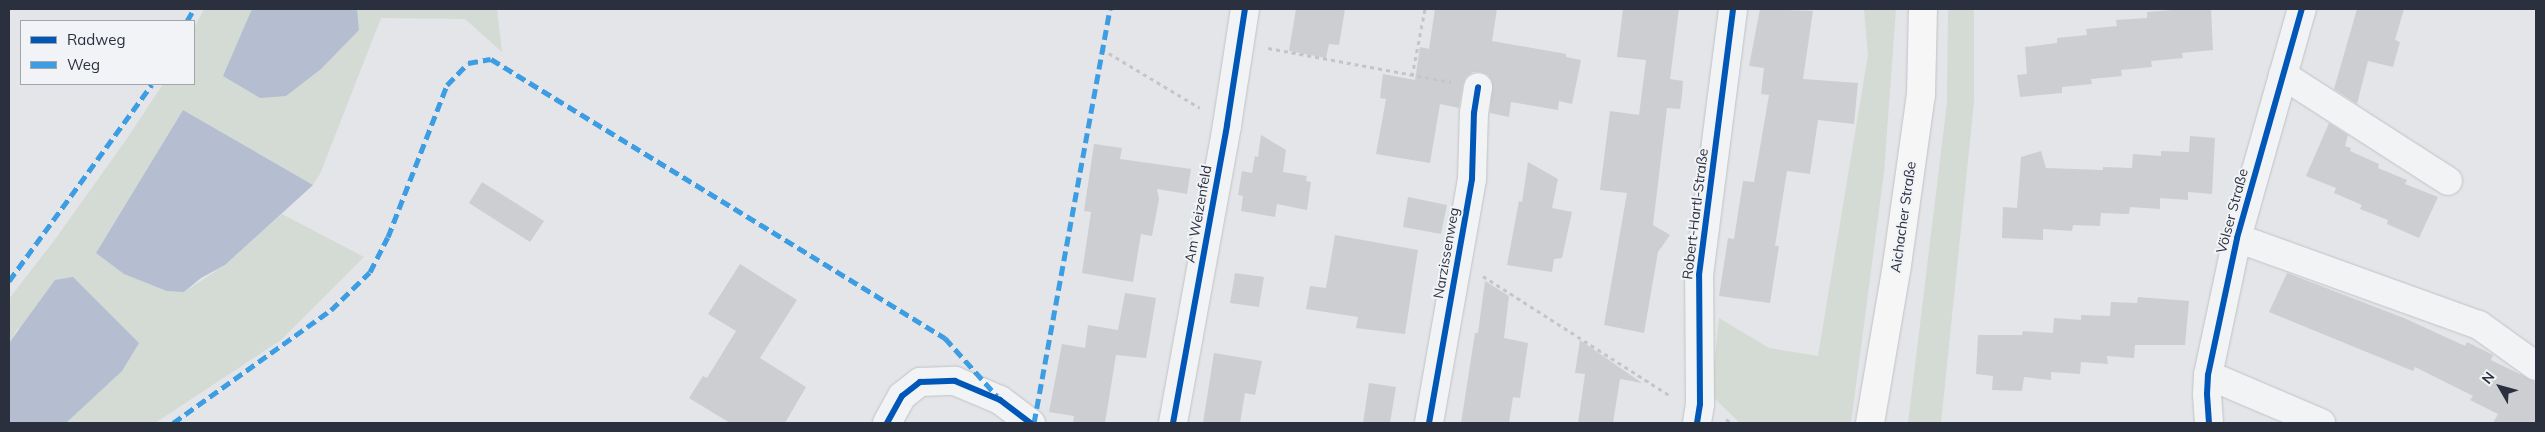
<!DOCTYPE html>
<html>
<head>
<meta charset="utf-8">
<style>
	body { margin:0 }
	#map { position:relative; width:2545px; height:432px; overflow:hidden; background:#e3e5e8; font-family:Mulish,sans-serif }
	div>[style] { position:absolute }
	.green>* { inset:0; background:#d3dbd4 }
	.water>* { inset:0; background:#b4bed0 }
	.building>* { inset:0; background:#cdced1 }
	.path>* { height:3px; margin-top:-1.5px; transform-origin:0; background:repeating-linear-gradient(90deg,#c4c5c9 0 4px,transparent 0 8px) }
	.roads { filter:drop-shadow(0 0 1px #c1c3c6) drop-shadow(0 0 1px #c1c3c6) }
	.minor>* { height:28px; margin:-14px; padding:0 14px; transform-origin:14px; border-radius:14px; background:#f2f3f4 }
	.major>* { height:28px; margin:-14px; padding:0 14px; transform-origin:14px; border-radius:14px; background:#f6f6f6 }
	.quiet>* { height:5px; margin-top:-2.5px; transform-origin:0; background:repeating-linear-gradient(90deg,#3d9de3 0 10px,transparent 0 15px) }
	.cycleway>* { height:6px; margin:-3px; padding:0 3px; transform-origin:3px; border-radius:3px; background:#0057b8 }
	span { translate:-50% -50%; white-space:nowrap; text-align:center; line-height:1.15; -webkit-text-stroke:4px #f1f3f6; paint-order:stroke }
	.street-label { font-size:14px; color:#2b303f }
	.frame { position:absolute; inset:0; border:10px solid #2b303f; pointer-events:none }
	.legend { position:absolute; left:20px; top:20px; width:175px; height:65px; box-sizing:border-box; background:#f1f3f6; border:1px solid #a2a5ad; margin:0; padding:6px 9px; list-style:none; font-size:15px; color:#2b303f }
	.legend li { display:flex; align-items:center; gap:10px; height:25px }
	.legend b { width:25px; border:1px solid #a2a5ad }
	.north { position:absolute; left:2475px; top:362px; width:50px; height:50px; -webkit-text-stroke:4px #f1f3f6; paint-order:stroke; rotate:308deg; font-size:14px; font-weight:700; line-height:20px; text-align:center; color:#2b303f }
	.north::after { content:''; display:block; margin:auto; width:18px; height:22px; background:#2b303f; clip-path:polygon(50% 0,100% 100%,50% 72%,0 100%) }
</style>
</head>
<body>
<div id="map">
	<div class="green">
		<i style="clip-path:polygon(204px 9px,497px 9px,502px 52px,465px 19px,381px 18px,320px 174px,313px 185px,183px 110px,96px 253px,184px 292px,225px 265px,282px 214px,364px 257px,281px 340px,155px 423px,66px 423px,71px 417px,18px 328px,9px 343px,9px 299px,56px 238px,126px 140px,163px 84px,194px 84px,194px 28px)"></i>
		<i style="clip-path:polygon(1864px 9px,1896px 9px,1884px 172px,1851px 423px,1740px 423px,1711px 395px,1719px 318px,1769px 348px,1818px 356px,1868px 55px)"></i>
		<i style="clip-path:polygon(1948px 9px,1974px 9px,1974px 102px,1941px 423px,1908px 423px,1947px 103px)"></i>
	</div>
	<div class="water">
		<i style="clip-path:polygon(252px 9px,357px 9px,359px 30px,321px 69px,286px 96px,260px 98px,223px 76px)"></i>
		<i style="clip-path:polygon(183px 110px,313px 185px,225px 265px,201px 278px,184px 292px,167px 291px,124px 274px,96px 253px)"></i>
		<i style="clip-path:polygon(73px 277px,139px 343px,122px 371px,66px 423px,9px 423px,9px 343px,55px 280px)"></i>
	</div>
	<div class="building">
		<i style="clip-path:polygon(1296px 9px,1345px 9px,1339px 45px,1329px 44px,1326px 58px,1289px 51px)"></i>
		<i style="clip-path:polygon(1435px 9px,1497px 9px,1492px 41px,1566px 54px,1566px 57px,1581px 60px,1572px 104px,1559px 101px,1558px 110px,1511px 102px,1509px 117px,1490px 113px,1492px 81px,1488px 75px,1481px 72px,1473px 72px,1466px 77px,1463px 84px,1459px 108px,1440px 104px,1430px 163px,1376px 154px,1386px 99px,1380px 98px,1383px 74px,1415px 80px,1420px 47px,1429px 49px)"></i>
		<i style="clip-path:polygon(1623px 9px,1679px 9px,1670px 79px,1683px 81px,1682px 95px,1680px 109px,1667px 108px,1653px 225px,1670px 235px,1658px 252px,1644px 333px,1604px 325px,1627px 193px,1600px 190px,1610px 111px,1639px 115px,1646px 60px,1617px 57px)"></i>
		<i style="clip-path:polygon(1760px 9px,1813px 11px,1803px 79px,1858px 83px,1854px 124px,1818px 120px,1810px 174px,1787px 171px,1775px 246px,1779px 246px,1770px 303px,1719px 296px,1728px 238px,1734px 239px,1743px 181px,1754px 182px,1769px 95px,1761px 94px,1764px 68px,1749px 66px)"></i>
		<i style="clip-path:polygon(2186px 9px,2211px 9px,2213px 50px,2182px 53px,2183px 58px,2151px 61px,2152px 67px,2121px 70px,2122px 76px,2091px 79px,2092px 84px,2062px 87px,2062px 93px,2020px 97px,2017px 75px,2027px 74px,2025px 47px,2057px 43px,2057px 38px,2087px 35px,2086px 29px,2117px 26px,2116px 20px,2147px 18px,2147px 12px)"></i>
		<i style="clip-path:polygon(2357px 9px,2404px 9px,2395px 40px,2400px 42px,2393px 67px,2368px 61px,2357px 104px,2334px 89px)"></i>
		<i style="clip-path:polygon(2329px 123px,2348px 135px,2345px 146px,2351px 148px,2350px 151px,2379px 164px,2378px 168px,2407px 180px,2405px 184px,2438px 197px,2419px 238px,2387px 224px,2388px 220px,2360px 209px,2362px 205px,2334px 193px,2336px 188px,2306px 176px)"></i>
		<i style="clip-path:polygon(1261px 135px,1286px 150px,1283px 172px,1307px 176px,1306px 181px,1311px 182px,1307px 210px,1277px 204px,1275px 217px,1241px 211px,1243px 196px,1238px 195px,1242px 171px,1252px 173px,1255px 156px,1258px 157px)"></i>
		<i style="clip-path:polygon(2190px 136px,2215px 138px,2212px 194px,2188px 192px,2188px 200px,2160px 198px,2160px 209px,2130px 207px,2129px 214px,2101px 213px,2100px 226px,2073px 225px,2072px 231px,2043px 229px,2043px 240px,2002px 238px,2003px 207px,2017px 208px,2021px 157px,2041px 151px,2046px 168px,2103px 170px,2103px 167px,2132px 168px,2133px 154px,2161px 156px,2161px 151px,2189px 152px)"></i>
		<i style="clip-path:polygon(1094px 144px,1122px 148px,1120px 159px,1191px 169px,1187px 194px,1157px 189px,1159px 199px,1152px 236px,1141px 234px,1133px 282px,1082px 273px,1091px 212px,1084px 211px)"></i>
		<i style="clip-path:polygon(1528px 162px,1558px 179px,1552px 208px,1572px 212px,1562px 258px,1554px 259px,1552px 272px,1507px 265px,1519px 201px,1522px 202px)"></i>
		<i style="clip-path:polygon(482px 182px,544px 221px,530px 242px,469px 203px)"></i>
		<i style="clip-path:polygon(1408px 197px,1447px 205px,1441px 234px,1403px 227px)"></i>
		<i style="clip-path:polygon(1335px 235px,1418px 250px,1405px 334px,1356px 328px,1358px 317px,1306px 309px,1310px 286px,1326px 288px)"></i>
		<i style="clip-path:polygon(740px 264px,797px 300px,760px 358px,806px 387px,785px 423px,730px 423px,689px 398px,703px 376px,707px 378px,736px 331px,708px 314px)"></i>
		<i style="clip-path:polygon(1235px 273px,1264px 277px,1259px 307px,1230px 303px)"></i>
		<i style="clip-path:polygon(2287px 273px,2404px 318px,2465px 346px,2467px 342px,2493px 355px,2491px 360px,2536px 382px,2536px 423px,2493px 423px,2498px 414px,2470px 400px,2473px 396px,2415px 367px,2413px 371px,2269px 312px)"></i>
		<i style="clip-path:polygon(1485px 281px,1509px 296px,1504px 338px,1528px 343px,1520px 398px,1513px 397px,1509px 423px,1461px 423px,1475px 333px,1478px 333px)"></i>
		<i style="clip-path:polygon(1125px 293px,1156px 298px,1146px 358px,1116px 355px,1105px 423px,1073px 423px,1074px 416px,1049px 412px,1062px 344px,1085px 348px,1088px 325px,1118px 330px)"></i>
		<i style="clip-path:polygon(2138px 297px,2189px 301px,2185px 345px,2135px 345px,2134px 358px,2107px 356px,2108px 364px,2081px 362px,2080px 374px,2051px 372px,2051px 380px,2024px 377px,2022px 391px,1992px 390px,1993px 376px,1976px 374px,1978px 335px,2022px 335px,2023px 331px,2053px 333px,2054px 318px,2081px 320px,2081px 315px,2110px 316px,2111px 302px,2137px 303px)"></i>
		<i style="clip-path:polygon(1580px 340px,1642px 383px,1620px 379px,1613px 423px,1578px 423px,1585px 374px,1575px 373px)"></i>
		<i style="clip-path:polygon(1214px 353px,1262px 361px,1255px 395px,1245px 393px,1240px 423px,1203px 423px)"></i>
		<i style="clip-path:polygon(1369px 383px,1396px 387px,1390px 423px,1363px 423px)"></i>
	</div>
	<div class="path">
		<i style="left:1268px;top:48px;width:186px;rotate:10.5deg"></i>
		<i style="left:1102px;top:49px;width:114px;rotate:31deg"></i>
		<i style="left:1412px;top:76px;width:68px;rotate:-79deg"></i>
		<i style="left:1483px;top:276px;width:224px;rotate:32.6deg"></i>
		<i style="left:1726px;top:419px;width:6px;rotate:39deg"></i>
	</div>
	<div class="roads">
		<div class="minor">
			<i style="left:2283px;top:75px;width:196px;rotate:32.7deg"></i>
			<i style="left:2237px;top:238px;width:257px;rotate:19.8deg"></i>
			<i style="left:2479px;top:325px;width:70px;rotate:35.7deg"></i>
			<i style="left:2208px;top:375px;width:123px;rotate:23deg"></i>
			<i style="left:887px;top:423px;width:31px;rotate:-61deg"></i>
			<i style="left:902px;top:396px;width:23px;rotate:-38deg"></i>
			<i style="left:920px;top:382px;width:35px;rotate:-2deg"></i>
			<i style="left:955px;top:381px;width:49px;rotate:22.9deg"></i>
			<i style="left:1000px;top:400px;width:39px;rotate:37deg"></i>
			<i style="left:1173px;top:423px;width:303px;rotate:-79.7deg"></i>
			<i style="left:1227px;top:125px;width:117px;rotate:-81.2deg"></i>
			<i style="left:1429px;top:423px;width:248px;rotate:-80deg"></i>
			<i style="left:1472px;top:179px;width:66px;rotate:-88.3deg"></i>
			<i style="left:1474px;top:113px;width:26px;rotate:-81deg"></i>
			<i style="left:1697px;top:423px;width:19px;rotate:-81deg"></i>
			<i style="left:1700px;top:404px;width:129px;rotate:-90.4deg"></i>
			<i style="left:1699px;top:275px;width:268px;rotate:-82.7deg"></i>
			<i style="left:2209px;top:423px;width:29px;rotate:-94deg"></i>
			<i style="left:2207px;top:394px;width:19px;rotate:-87deg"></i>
			<i style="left:2208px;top:375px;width:140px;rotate:-78deg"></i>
			<i style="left:2237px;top:238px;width:238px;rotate:-74.2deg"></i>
		</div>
		<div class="major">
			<i style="left:1870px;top:423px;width:160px;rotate:-80.3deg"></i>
			<i style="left:1897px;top:265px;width:172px;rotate:-82deg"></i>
			<i style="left:1921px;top:95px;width:86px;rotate:-88.7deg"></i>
		</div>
	</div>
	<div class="quiet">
		<i style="left:187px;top:21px;width:14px;rotate:-60deg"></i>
		<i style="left:9px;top:281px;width:243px;rotate:-54deg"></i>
		<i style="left:173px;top:423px;width:194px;rotate:-35.6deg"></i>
		<i style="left:331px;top:310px;width:54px;rotate:-44.3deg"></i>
		<i style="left:370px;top:272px;width:39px;rotate:-63deg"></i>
		<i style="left:388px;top:237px;width:163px;rotate:-68.8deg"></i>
		<i style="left:447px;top:85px;width:30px;rotate:-46deg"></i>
		<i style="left:468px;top:63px;width:23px;rotate:-10deg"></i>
		<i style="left:491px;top:59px;width:533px;rotate:31.57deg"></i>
		<i style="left:945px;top:338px;width:78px;rotate:48.1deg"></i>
		<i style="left:1034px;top:423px;width:421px;rotate:-79.6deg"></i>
	</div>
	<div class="cycleway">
		<i style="left:887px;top:423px;width:31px;rotate:-61deg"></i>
		<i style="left:902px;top:396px;width:23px;rotate:-38deg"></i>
		<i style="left:920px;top:382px;width:35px;rotate:-2deg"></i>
		<i style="left:955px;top:381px;width:49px;rotate:22.9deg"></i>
		<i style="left:1000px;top:400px;width:39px;rotate:37deg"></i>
		<i style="left:1173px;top:423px;width:303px;rotate:-79.7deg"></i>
		<i style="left:1227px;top:125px;width:117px;rotate:-81.2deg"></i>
		<i style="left:1429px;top:423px;width:248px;rotate:-80deg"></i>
		<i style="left:1472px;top:179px;width:66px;rotate:-88.3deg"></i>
		<i style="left:1474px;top:113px;width:26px;rotate:-81deg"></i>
		<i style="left:1697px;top:423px;width:19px;rotate:-81deg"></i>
		<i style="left:1700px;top:404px;width:129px;rotate:-90.4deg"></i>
		<i style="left:1699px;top:275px;width:268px;rotate:-82.7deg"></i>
		<i style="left:2209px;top:423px;width:29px;rotate:-94deg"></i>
		<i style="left:2207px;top:394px;width:19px;rotate:-87deg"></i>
		<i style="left:2208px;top:375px;width:140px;rotate:-78deg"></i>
		<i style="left:2237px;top:238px;width:238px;rotate:-74.2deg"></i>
	</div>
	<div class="street-label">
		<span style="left:2232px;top:211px;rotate:-75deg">Völser Straße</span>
		<span style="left:1198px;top:214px;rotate:-80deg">Am Weizenfeld</span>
		<span style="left:1695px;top:214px;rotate:-83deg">Robert-Hartl-Straße</span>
		<span style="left:1903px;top:217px;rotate:-82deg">Aichacher Straße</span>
		<span style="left:1446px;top:253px;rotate:-80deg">Narzissenweg</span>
	</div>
	<div class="frame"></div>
	<ul class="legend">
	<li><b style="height:6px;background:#0057b8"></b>Radweg</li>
	<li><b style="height:6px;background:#3d9de3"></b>Weg</li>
	</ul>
	<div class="north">N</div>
</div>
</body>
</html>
